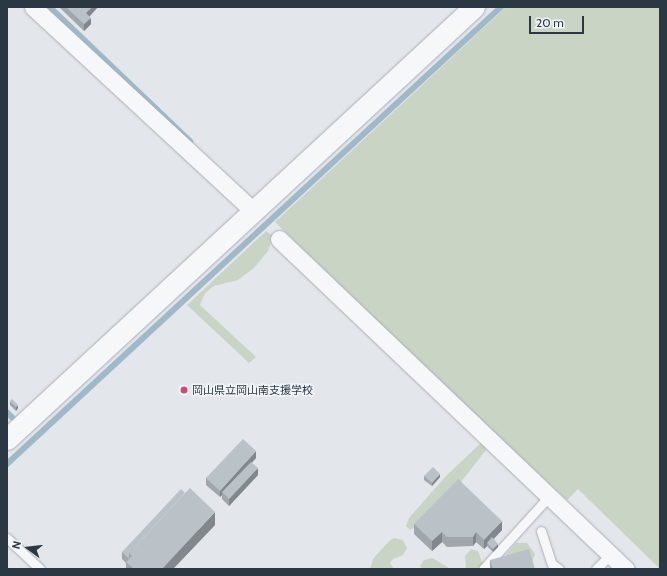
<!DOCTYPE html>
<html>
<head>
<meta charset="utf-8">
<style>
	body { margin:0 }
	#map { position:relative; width:667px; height:576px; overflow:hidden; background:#e3e7eb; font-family:Cabin,"Noto Sans JP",sans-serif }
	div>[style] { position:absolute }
	.green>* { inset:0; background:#cad4c4 }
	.stream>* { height:5.5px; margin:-2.75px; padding:0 2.75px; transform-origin:2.75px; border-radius:2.75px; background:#9fb9c9 }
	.roads { filter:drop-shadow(0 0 1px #a8afb5) drop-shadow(0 0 1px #a8afb5) }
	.service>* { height:9px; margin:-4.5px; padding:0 4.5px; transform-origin:4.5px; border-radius:4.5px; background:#f5f7f9 }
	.minor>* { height:17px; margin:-8.5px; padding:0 8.5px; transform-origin:8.5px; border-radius:8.5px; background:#f5f7f9 }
	.tertiary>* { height:21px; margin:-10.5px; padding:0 10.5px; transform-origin:10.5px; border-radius:10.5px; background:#f5f7f9 }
	.wall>* { inset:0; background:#a0a6ab }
	.shaded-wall>* { inset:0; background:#82878b }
	.building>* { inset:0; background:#bac1c7 }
	.dots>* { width:11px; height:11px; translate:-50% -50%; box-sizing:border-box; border:2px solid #f2f5f8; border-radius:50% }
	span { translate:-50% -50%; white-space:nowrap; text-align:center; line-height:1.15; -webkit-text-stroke:3px #f2f5f8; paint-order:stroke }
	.poi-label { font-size:11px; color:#2b3742 }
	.left { translate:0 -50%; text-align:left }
	.frame { position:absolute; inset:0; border:8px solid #2b3742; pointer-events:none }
	.north { position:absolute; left:8px; top:528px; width:40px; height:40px; -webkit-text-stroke:3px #f2f5f8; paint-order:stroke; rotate:285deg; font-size:11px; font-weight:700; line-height:16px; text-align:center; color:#2b3742 }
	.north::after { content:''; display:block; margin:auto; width:14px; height:18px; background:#2b3742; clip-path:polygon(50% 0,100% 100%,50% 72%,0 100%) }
	.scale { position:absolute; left:529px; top:16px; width:55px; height:18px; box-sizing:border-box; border:2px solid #2b3742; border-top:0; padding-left:5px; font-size:12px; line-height:14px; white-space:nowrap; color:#2b3742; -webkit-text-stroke:3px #f2f5f8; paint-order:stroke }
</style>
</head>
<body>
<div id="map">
	<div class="green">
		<i style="clip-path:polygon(506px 7px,660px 7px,660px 569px,578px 489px,567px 500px,452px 394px,275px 222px)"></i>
		<i style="clip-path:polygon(266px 231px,273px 236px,268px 251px,254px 268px,238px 280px,214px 286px,205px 293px,200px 305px,256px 357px,249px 363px,187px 305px)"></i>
		<i style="clip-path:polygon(483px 441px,487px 444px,486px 450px,461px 482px,418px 525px,410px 530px,406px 526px,409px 518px,446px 476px)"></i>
		<i style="clip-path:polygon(394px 538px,403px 540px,407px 548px,403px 555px,393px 559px,390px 563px,394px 569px,370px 569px,373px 559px,389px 541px)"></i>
		<i style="clip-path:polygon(516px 543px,527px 543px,535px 554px,532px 562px,504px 569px,464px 569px,466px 567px,465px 556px,471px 549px,478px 551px,482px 562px,505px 556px)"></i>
		<i style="clip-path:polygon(432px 558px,446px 566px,450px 569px,422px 569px,420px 566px,424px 560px)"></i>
	</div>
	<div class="stream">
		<i style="left:50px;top:7px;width:194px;rotate:43.7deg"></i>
		<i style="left:7px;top:412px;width:10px;rotate:45deg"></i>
		<i style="left:7px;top:464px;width:673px;rotate:-42.77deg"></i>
	</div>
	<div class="roads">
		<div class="service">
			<i style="left:541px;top:531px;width:35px;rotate:72deg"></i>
			<i style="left:552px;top:564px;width:9px;rotate:36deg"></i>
			<i style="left:7px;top:538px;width:45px;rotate:43.2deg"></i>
			<i style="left:483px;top:569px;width:100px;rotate:-47.8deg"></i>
			<i style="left:596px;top:569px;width:21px;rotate:-45deg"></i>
		</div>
		<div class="minor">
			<i style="left:33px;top:7px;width:300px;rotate:42.8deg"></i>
			<i style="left:279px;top:239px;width:479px;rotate:43.6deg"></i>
		</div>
		<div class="tertiary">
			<i style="left:7px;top:439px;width:636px;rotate:-42.77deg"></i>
		</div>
	</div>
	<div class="wall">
		<i style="clip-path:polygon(59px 7px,98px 7px,89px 17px,91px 24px,84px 31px)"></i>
		<i style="clip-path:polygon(10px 401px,18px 408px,16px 411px,10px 405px)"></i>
		<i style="clip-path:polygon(256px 458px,252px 463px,258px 475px,229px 506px,222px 499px,222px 495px,220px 497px,206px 485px,206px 478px)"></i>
		<i style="clip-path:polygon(424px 476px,440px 477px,432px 486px,424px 480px)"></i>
		<i style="clip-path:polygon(414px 524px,502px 530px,494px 539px,498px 547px,493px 552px,487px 546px,484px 549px,476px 542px,473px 546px,447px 547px,442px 542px,432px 551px,414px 534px)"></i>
		<i style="clip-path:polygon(215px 525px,173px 569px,126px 569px,126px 563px,122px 559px,122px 552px)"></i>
		<i style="clip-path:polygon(490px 560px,535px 569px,490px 569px)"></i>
	</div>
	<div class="shaded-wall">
		<i style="clip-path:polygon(92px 7px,98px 7px,86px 20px,86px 13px)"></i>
		<i style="clip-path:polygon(91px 18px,91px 24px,84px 31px,84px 24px)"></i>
		<i style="clip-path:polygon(18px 405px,18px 408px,16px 411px,16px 407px)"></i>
		<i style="clip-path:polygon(256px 451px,256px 458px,223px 493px,222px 492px,222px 495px,220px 497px,220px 491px)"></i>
		<i style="clip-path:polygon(258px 468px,258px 475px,229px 506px,229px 499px)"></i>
		<i style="clip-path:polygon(440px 474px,440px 477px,432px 486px,432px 483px)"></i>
		<i style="clip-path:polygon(215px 512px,215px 525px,173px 569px,162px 569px)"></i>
		<i style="clip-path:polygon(502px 521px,502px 530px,488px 544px,487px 543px,487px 546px,484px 549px,484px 540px)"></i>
		<i style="clip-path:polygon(442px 532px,442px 542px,432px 551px,432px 541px)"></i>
		<i style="clip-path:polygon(476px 532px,476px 542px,473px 546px,473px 537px)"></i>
		<i style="clip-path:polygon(498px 544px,498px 547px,493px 552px,493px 549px)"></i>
	</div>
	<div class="building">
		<i style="clip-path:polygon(66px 7px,92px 7px,86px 13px,91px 18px,84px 24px)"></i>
		<i style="clip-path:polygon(12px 399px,18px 405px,16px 407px,10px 401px)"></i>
		<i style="clip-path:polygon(243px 439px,256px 451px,220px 491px,206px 478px)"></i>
		<i style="clip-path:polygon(251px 462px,258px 468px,229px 499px,222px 492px)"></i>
		<i style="clip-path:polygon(433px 467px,440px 474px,432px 483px,424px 476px)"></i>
		<i style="clip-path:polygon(458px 479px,502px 521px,484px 540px,476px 532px,473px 537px,447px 537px,442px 532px,432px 541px,414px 524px)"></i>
		<i style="clip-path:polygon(190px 488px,215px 512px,162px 569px,134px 569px,126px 562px,132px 556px,129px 553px)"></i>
		<i style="clip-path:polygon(181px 489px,185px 493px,129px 553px,129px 559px,122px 552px)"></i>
		<i style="clip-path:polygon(492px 537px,498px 544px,493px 549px,487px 543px)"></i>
		<i style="clip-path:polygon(529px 549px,535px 569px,493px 569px,490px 560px)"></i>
	</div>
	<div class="dots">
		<i style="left:184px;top:390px;background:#cb4c71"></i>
	</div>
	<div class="poi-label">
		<span class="left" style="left:192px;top:390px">岡山県立岡山南支援学校</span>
	</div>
	<div class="frame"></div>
	<div class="north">N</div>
	<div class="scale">20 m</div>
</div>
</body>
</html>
